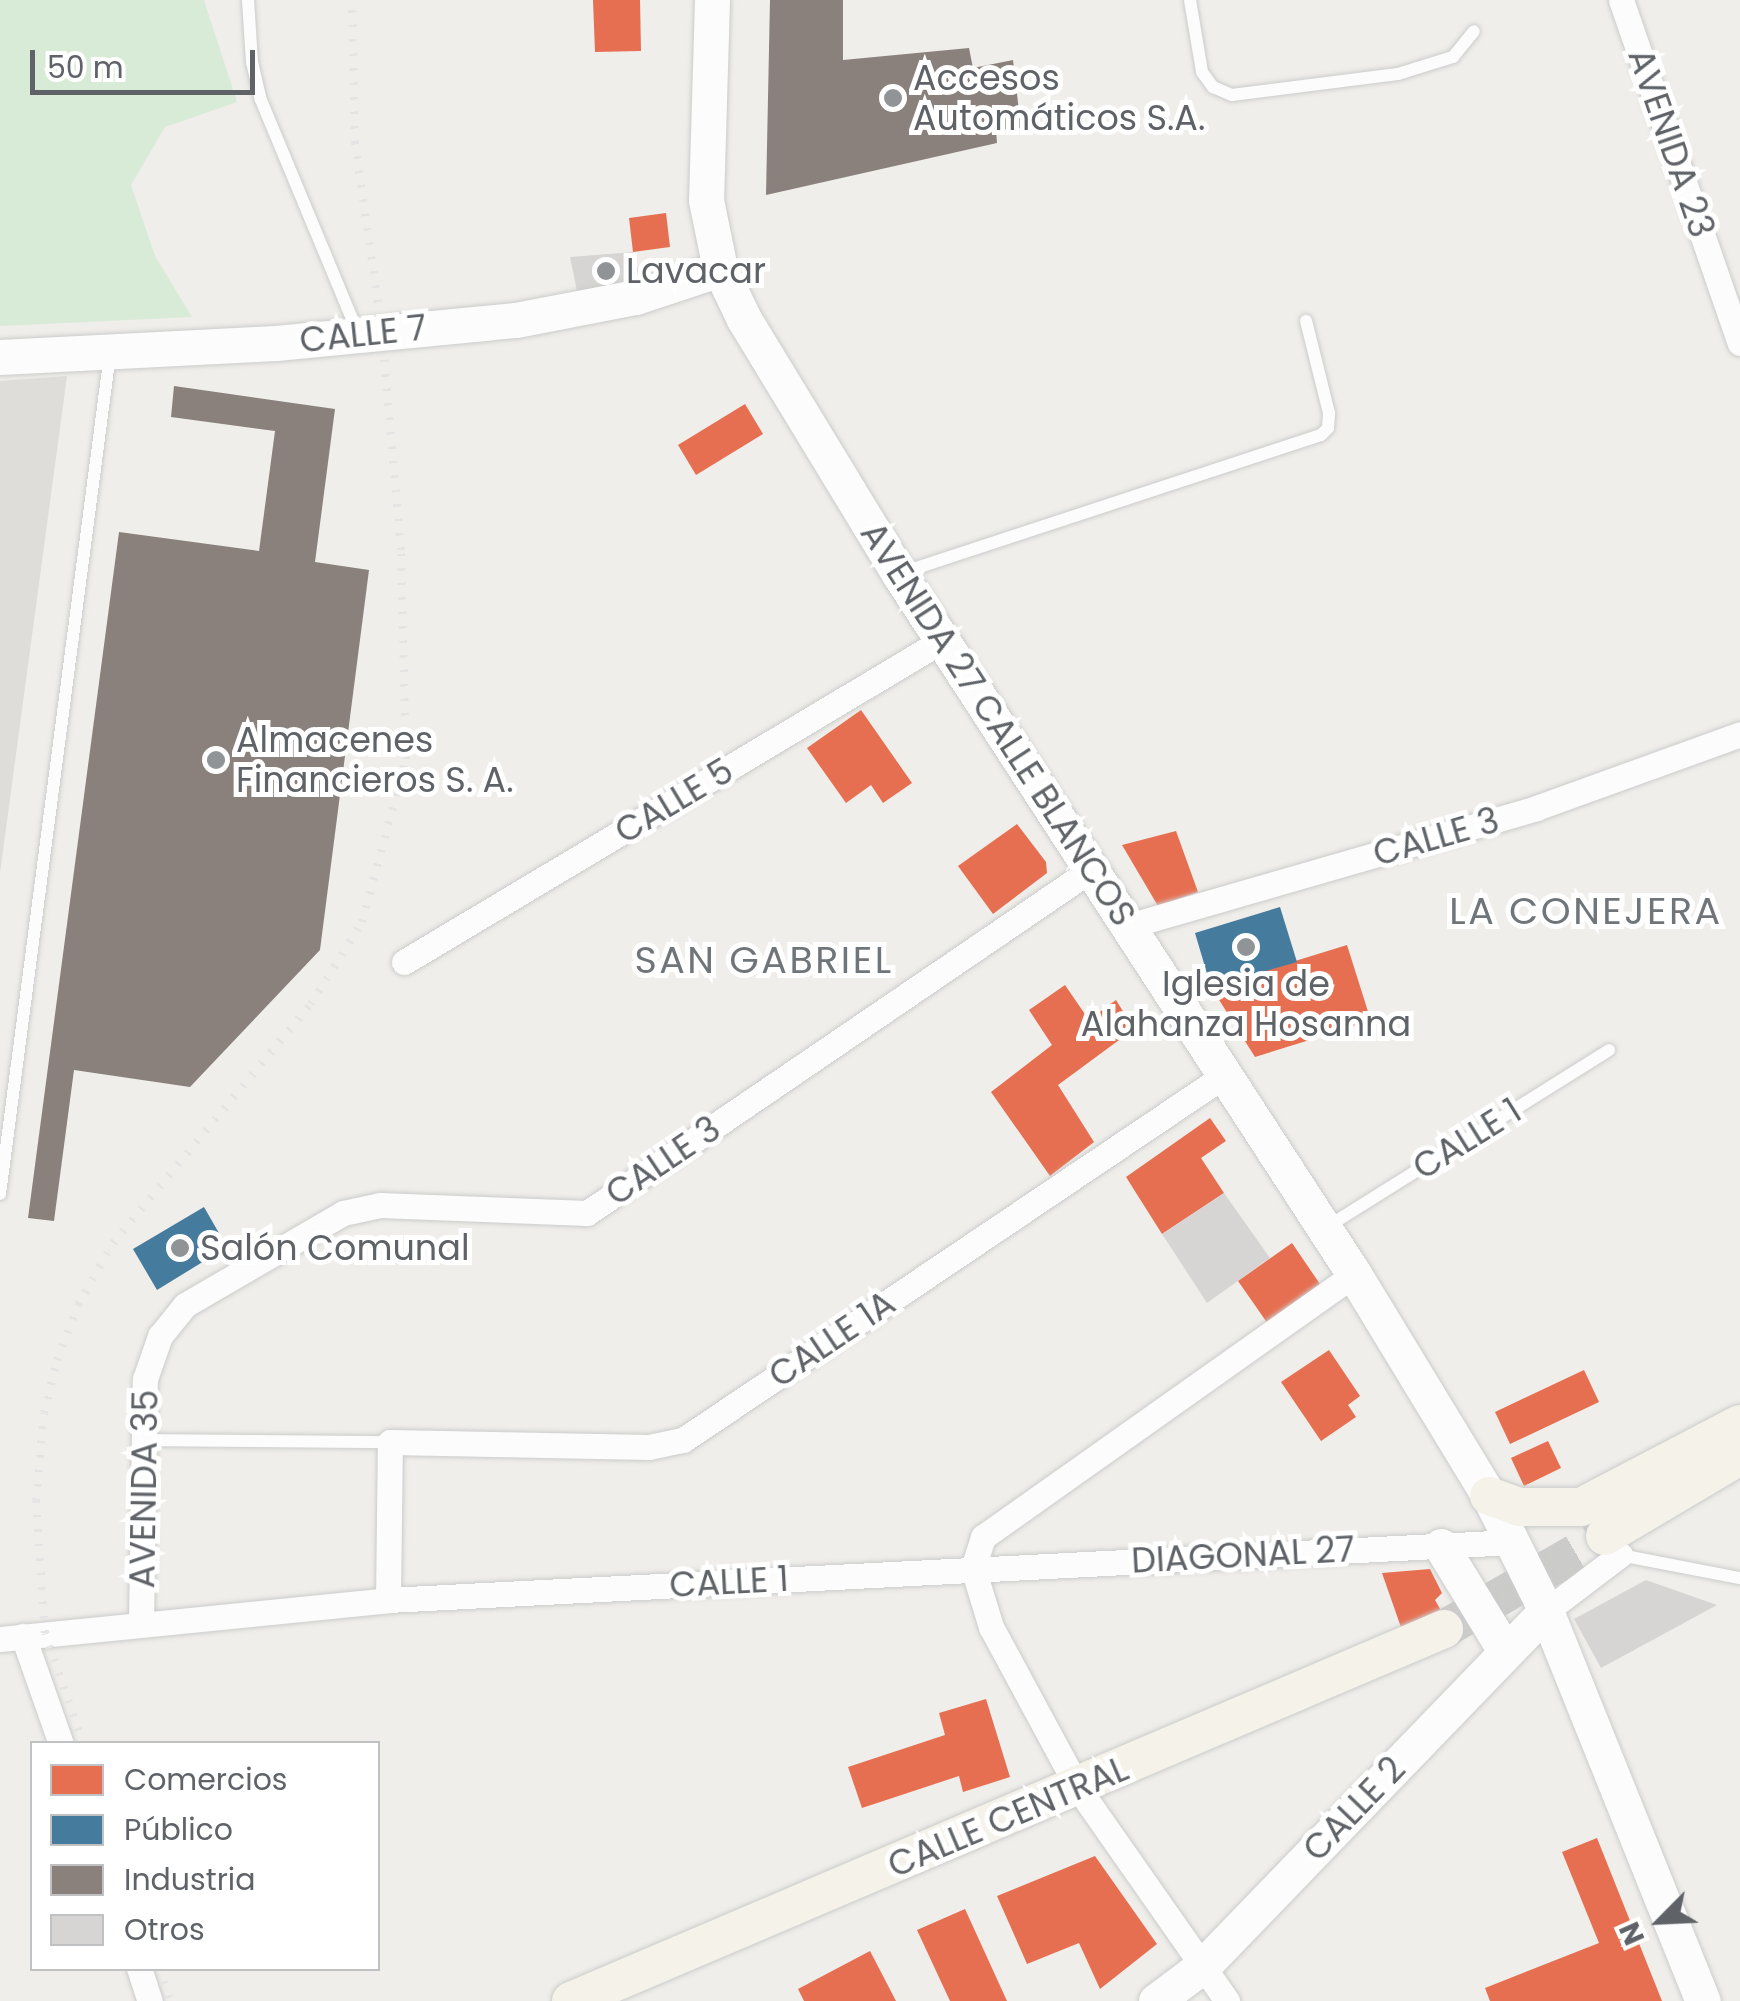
<!DOCTYPE html>
<html>
<head>
<meta charset="utf-8">
<style>
	body { margin:0 }
	#map { position:relative; width:1740px; height:2001px; overflow:hidden; background:#efeeea; font-family:Poppins,sans-serif }
	div>[style] { position:absolute }
	.industrial>* { inset:0; background:#dfddda }
	.green>* { inset:0; background:#d8ebd6 }
	.shops>* { inset:0; background:#e76f51 }
	.public>* { inset:0; background:#457b9d }
	.industry>* { inset:0; background:#8a817c }
	.building>* { inset:0; background:#d6d5d3 }
	.primary-tunnel>* { height:38px; margin-top:-19px; transform-origin:0; background:repeating-linear-gradient(90deg,#cbcbca 0 38px,transparent 0 57px) }
	.roads { filter:drop-shadow(0 0 2px #cbcccc) drop-shadow(0 0 2px #cbcccc) }
	.lane>* { height:12px; margin:-6px; padding:0 6px; transform-origin:6px; border-radius:6px; background:#fdfcfc }
	.street>* { height:25px; margin:-12.5px; padding:0 12.5px; transform-origin:12.5px; border-radius:12.5px; background:#fdfcfc }
	.secondary>* { height:35px; margin:-17.5px; padding:0 17.5px; transform-origin:17.5px; border-radius:17.5px; background:#fdfcfc }
	.primary>* { height:38px; margin:-19px; padding:0 19px; transform-origin:19px; border-radius:19px; background:#f4f2e9 }
	.rail>* { height:8px; margin-top:-4px; transform-origin:0; background:repeating-linear-gradient(90deg,#e4e4e4 0 2.5px,transparent 0 14.5px) }
	.dots>* { width:28px; height:28px; translate:-50% -50%; box-sizing:border-box; border:5px solid #fff; border-radius:50% }
	span { translate:-50% -50%; white-space:nowrap; text-align:center; line-height:1.15; -webkit-text-stroke:10px #fff; paint-order:stroke }
	.poi-label { font-size:35px; color:#5f6368 }
	.left { translate:0 -50%; text-align:left }
	.street-label { font-size:35px; color:#5f6368 }
	.neighbourhood-label { font-size:38px; color:#70757a; letter-spacing:2.5px }
	.legend { position:absolute; left:30px; top:1741px; width:350px; height:230px; box-sizing:border-box; background:#fff; border:2px solid #bfc1c3; margin:0; padding:12px 18px; list-style:none; font-size:30px; color:#5f6368 }
	.legend li { display:flex; align-items:center; gap:20px; height:50px }
	.legend b { width:50px; border:2px solid #bfc1c3 }
	.north { position:absolute; left:1610px; top:1871px; width:100px; height:100px; -webkit-text-stroke:8px #fff; paint-order:stroke; rotate:246deg; font-size:28px; font-weight:700; line-height:40px; text-align:center; color:#5f6368 }
	.north::after { content:''; display:block; margin:auto; width:35px; height:45px; background:#5f6368; clip-path:polygon(50% 0,100% 100%,50% 72%,0 100%) }
	.scale { position:absolute; left:30px; top:50px; width:225px; height:45px; box-sizing:border-box; border:5px solid #5f6368; border-top:0; padding-left:12px; font-size:30px; line-height:35px; white-space:nowrap; color:#5f6368; -webkit-text-stroke:8px #fff; paint-order:stroke }
</style>
</head>
<body>
<div id="map">
	<div class="industrial">
		<i style="clip-path:polygon(67px 376px,0 873px,0 381px)"></i>
	</div>
	<div class="green">
		<i style="clip-path:polygon(0 0,204px 0,237px 102px,165px 127px,131px 185px,155px 256px,192px 317px,0 326px)"></i>
	</div>
	<div class="shops">
		<i style="clip-path:polygon(593px 0,640px 0,641px 51px,595px 52px)"></i>
		<i style="clip-path:polygon(666px 213px,670px 247px,633px 252px,629px 218px)"></i>
		<i style="clip-path:polygon(745px 404px,763px 434px,696px 475px,678px 445px)"></i>
		<i style="clip-path:polygon(861px 710px,912px 783px,883px 803px,871px 785px,846px 803px,807px 748px)"></i>
		<i style="clip-path:polygon(1017px 824px,1046px 862px,1047px 873px,993px 914px,958px 866px)"></i>
		<i style="clip-path:polygon(1176px 831px,1198px 892px,1158px 906px,1122px 845px)"></i>
		<i style="clip-path:polygon(1347px 945px,1371px 1021px,1255px 1057px,1211px 987px)"></i>
		<i style="clip-path:polygon(1065px 985px,1089px 1020px,1116px 1000px,1134px 1029px,1058px 1085px,1094px 1142px,1050px 1176px,991px 1092px,1052px 1045px,1029px 1010px)"></i>
		<i style="clip-path:polygon(1210px 1118px,1226px 1141px,1201px 1158px,1224px 1193px,1162px 1234px,1126px 1177px)"></i>
		<i style="clip-path:polygon(1292px 1243px,1322px 1287px,1268px 1324px,1238px 1281px)"></i>
		<i style="clip-path:polygon(1329px 1350px,1360px 1396px,1348px 1405px,1356px 1417px,1321px 1441px,1281px 1382px)"></i>
		<i style="clip-path:polygon(1584px 1370px,1599px 1402px,1510px 1444px,1495px 1412px)"></i>
		<i style="clip-path:polygon(1548px 1441px,1561px 1468px,1524px 1486px,1511px 1458px)"></i>
		<i style="clip-path:polygon(1430px 1569px,1442px 1593px,1435px 1600px,1443px 1614px,1403px 1633px,1382px 1573px)"></i>
		<i style="clip-path:polygon(986px 1699px,1010px 1777px,963px 1792px,959px 1776px,862px 1808px,848px 1767px,945px 1735px,939px 1713px)"></i>
		<i style="clip-path:polygon(1597px 1838px,1662px 2001px,1490px 2001px,1485px 1988px,1599px 1943px,1562px 1852px)"></i>
		<i style="clip-path:polygon(1095px 1856px,1157px 1944px,1100px 1989px,1079px 1943px,1027px 1964px,997px 1896px)"></i>
		<i style="clip-path:polygon(965px 1909px,1007px 2001px,950px 2001px,917px 1930px)"></i>
		<i style="clip-path:polygon(870px 1951px,896px 2001px,804px 2001px,798px 1989px)"></i>
	</div>
	<div class="public">
		<i style="clip-path:polygon(1280px 907px,1297px 962px,1211px 987px,1195px 933px)"></i>
		<i style="clip-path:polygon(204px 1207px,227px 1247px,157px 1290px,133px 1249px)"></i>
	</div>
	<div class="industry">
		<i style="clip-path:polygon(770px 0,843px 0,843px 60px,969px 48px,973px 68px,1013px 60px,1021px 128px,996px 130px,997px 143px,766px 195px)"></i>
		<i style="clip-path:polygon(174px 386px,335px 409px,315px 562px,369px 570px,320px 950px,190px 1087px,74px 1070px,54px 1221px,28px 1218px,119px 532px,259px 551px,275px 431px,171px 417px)"></i>
	</div>
	<div class="building">
		<i style="clip-path:polygon(633px 252px,642px 284px,579px 301px,570px 257px)"></i>
		<i style="clip-path:polygon(1224px 1193px,1270px 1258px,1207px 1303px,1162px 1234px)"></i>
		<i style="clip-path:polygon(1646px 1580px,1717px 1605px,1601px 1668px,1574px 1619px)"></i>
	</div>
	<div class="primary-tunnel">
		<i style="left:1444px;top:1629px;width:186px;rotate:-30deg"></i>
	</div>
	<div class="roads">
		<div class="lane">
			<i style="left:248px;top:0;width:62px;rotate:86.3deg"></i>
			<i style="left:252px;top:62px;width:39px;rotate:77deg"></i>
			<i style="left:261px;top:100px;width:250px;rotate:67.4deg"></i>
			<i style="left:1190px;top:0;width:73px;rotate:80.5deg"></i>
			<i style="left:1202px;top:72px;width:19px;rotate:54deg"></i>
			<i style="left:1213px;top:87px;width:21px;rotate:23deg"></i>
			<i style="left:1232px;top:95px;width:167px;rotate:-7.2deg"></i>
			<i style="left:1398px;top:74px;width:58px;rotate:-17.2deg"></i>
			<i style="left:1453px;top:57px;width:33px;rotate:-51deg"></i>
			<i style="left:901px;top:573px;width:442px;rotate:-18.2deg"></i>
			<i style="left:1321px;top:435px;width:10px;rotate:-45deg"></i>
			<i style="left:1328px;top:428px;width:15px;rotate:-86deg"></i>
			<i style="left:1329px;top:413px;width:95px;rotate:-104deg"></i>
			<i style="left:0;top:1194px;width:847px;rotate:-82.54deg"></i>
			<i style="left:1327px;top:1227px;width:333px;rotate:-32.1deg"></i>
			<i style="left:144px;top:1440px;width:246px;rotate:0.5deg"></i>
			<i style="left:1620px;top:1555px;width:122px;rotate:10.9deg"></i>
		</div>
		<div class="street">
			<i style="left:1621px;top:0;width:363px;rotate:70.9deg"></i>
			<i style="left:1128px;top:926px;width:425px;rotate:-16.1deg"></i>
			<i style="left:1536px;top:808px;width:217px;rotate:-19.9deg"></i>
			<i style="left:404px;top:962px;width:628px;rotate:-30.85deg"></i>
			<i style="left:973px;top:1568px;width:62px;rotate:73deg"></i>
			<i style="left:991px;top:1627px;width:183px;rotate:61.6deg"></i>
			<i style="left:1078px;top:1788px;width:260px;rotate:55deg"></i>
			<i style="left:973px;top:1568px;width:33px;rotate:-72deg"></i>
			<i style="left:983px;top:1537px;width:455px;rotate:-35.3deg"></i>
			<i style="left:388px;top:1600px;width:158px;rotate:-89.3deg"></i>
			<i style="left:390px;top:1442px;width:259px;rotate:1.1deg"></i>
			<i style="left:649px;top:1447px;width:35px;rotate:-12deg"></i>
			<i style="left:683px;top:1440px;width:653px;rotate:-33.96deg"></i>
			<i style="left:1546px;top:1611px;width:93px;rotate:-37.1deg"></i>
			<i style="left:141px;top:1624px;width:245px;rotate:-89.1deg"></i>
			<i style="left:145px;top:1379px;width:46px;rotate:-70.8deg"></i>
			<i style="left:160px;top:1336px;width:40px;rotate:-51deg"></i>
			<i style="left:185px;top:1305px;width:183px;rotate:-30.2deg"></i>
			<i style="left:343px;top:1213px;width:38px;rotate:-12deg"></i>
			<i style="left:380px;top:1205px;width:207px;rotate:2.2deg"></i>
			<i style="left:587px;top:1213px;width:611px;rotate:-34.26deg"></i>
			<i style="left:23px;top:1636px;width:114px;rotate:70.6deg"></i>
			<i style="left:0;top:1639px;width:390px;rotate:-5.7deg"></i>
			<i style="left:388px;top:1600px;width:1125px;rotate:-2.95deg"></i>
			<i style="left:139px;top:1968px;width:35px;rotate:72deg"></i>
		</div>
		<div class="secondary">
			<i style="left:712px;top:0;width:200px;rotate:91.7deg"></i>
			<i style="left:706px;top:200px;width:70px;rotate:78.5deg"></i>
			<i style="left:720px;top:269px;width:55px;rotate:64.4deg"></i>
			<i style="left:744px;top:319px;width:298px;rotate:58.7deg"></i>
			<i style="left:899px;top:574px;width:835px;rotate:56.98deg"></i>
			<i style="left:1354px;top:1274px;width:260px;rotate:58.7deg"></i>
			<i style="left:1489px;top:1496px;width:128px;rotate:63.6deg"></i>
			<i style="left:1546px;top:1611px;width:420px;rotate:68.1deg"></i>
			<i style="left:0;top:357px;width:276px;rotate:-2.9deg"></i>
			<i style="left:276px;top:343px;width:241px;rotate:-5.5deg"></i>
			<i style="left:516px;top:320px;width:122px;rotate:-10.9deg"></i>
			<i style="left:636px;top:297px;width:89px;rotate:-18.4deg"></i>
			<i style="left:1441px;top:1546px;width:123px;rotate:58.6deg"></i>
			<i style="left:1156px;top:2001px;width:60px;rotate:-36.9deg"></i>
			<i style="left:1204px;top:1965px;width:492px;rotate:-46deg"></i>
		</div>
		<div class="primary">
			<i style="left:1489px;top:1496px;width:32px;rotate:20deg"></i>
			<i style="left:1519px;top:1507px;width:62px"></i>
			<i style="left:1581px;top:1507px;width:179px;rotate:-27.6deg"></i>
			<i style="left:1605px;top:1536px;width:157px;rotate:-30.7deg"></i>
			<i style="left:571px;top:2001px;width:949px;rotate:-23.08deg"></i>
		</div>
	</div>
	<div class="rail">
		<i style="left:83px;top:1744px;width:117px;rotate:-108.9deg"></i>
		<i style="left:45px;top:1633px;width:132px;rotate:-93.9deg"></i>
		<i style="left:36px;top:1501px;width:88px;rotate:-84.8deg"></i>
		<i style="left:44px;top:1413px;width:55px;rotate:-76.2deg"></i>
		<i style="left:57px;top:1360px;width:59px;rotate:-69.1deg"></i>
		<i style="left:78px;top:1305px;width:71px;rotate:-60.6deg"></i>
		<i style="left:113px;top:1243px;width:310px;rotate:-50.4deg"></i>
		<i style="left:311px;top:1004px;width:97px;rotate:-58.1deg"></i>
		<i style="left:362px;top:922px;width:169px;rotate:-74.9deg"></i>
		<i style="left:406px;top:759px;width:209px;rotate:-91.4deg"></i>
		<i style="left:401px;top:550px;width:220px;rotate:-95deg"></i>
		<i style="left:382px;top:331px;width:190px;rotate:-98.2deg"></i>
		<i style="left:355px;top:143px;width:143px;rotate:-91.2deg"></i>
		<i style="left:159px;top:1968px;width:35px;rotate:72deg"></i>
	</div>
	<div class="dots">
		<i style="left:893px;top:98px;background:#919496"></i>
		<i style="left:606px;top:271px;background:#919496"></i>
		<i style="left:216px;top:760px;background:#919496"></i>
		<i style="left:1246px;top:947px;background:#919496"></i>
		<i style="left:180px;top:1248px;background:#919496"></i>
	</div>
	<div class="poi-label">
		<span class="left" style="left:913px;top:98px">Accesos<br>Automáticos S.A.</span>
		<span class="left" style="left:626px;top:271px">Lavacar</span>
		<span class="left" style="left:236px;top:760px">Almacenes<br>Financieros S. A.</span>
		<span style="left:1246px;top:1004px">Iglesia de<br>Alahanza Hosanna</span>
		<span class="left" style="left:200px;top:1248px">Salón Comunal</span>
	</div>
	<div class="street-label">
		<span style="left:1671px;top:143px;rotate:71deg">AVENIDA 23</span>
		<span style="left:363px;top:334px;rotate:-6deg">CALLE 7</span>
		<span style="left:998px;top:724px;rotate:57deg">AVENIDA 27 CALLE BLANCOS</span>
		<span style="left:674px;top:801px;rotate:-31deg">CALLE 5</span>
		<span style="left:1436px;top:837px;rotate:-16deg">CALLE 3</span>
		<span style="left:1467px;top:1139px;rotate:-32deg">CALLE 1</span>
		<span style="left:663px;top:1161px;rotate:-34deg">CALLE 3</span>
		<span style="left:832px;top:1339px;rotate:-34deg">CALLE 1A</span>
		<span style="left:144px;top:1489px;rotate:-89deg">AVENIDA 35</span>
		<span style="left:1243px;top:1555px;rotate:-3deg">DIAGONAL 27</span>
		<span style="left:729px;top:1582px;rotate:-3deg">CALLE 1</span>
		<span style="left:1354px;top:1809px;rotate:-46deg">CALLE 2</span>
		<span style="left:1008px;top:1817px;rotate:-23deg">CALLE CENTRAL</span>
	</div>
	<div class="neighbourhood-label">
		<span style="left:1586px;top:911px">LA CONEJERA</span>
		<span style="left:764px;top:960px">SAN GABRIEL</span>
	</div>
	<ul class="legend">
	<li><b style="height:28px;background:#e76f51"></b>Comercios</li>
	<li><b style="height:28px;background:#457b9d"></b>Público</li>
	<li><b style="height:28px;background:#8a817c"></b>Industria</li>
	<li><b style="height:28px;background:#d6d5d3"></b>Otros</li>
	</ul>
	<div class="north">N</div>
	<div class="scale">50 m</div>
</div>
</body>
</html>
